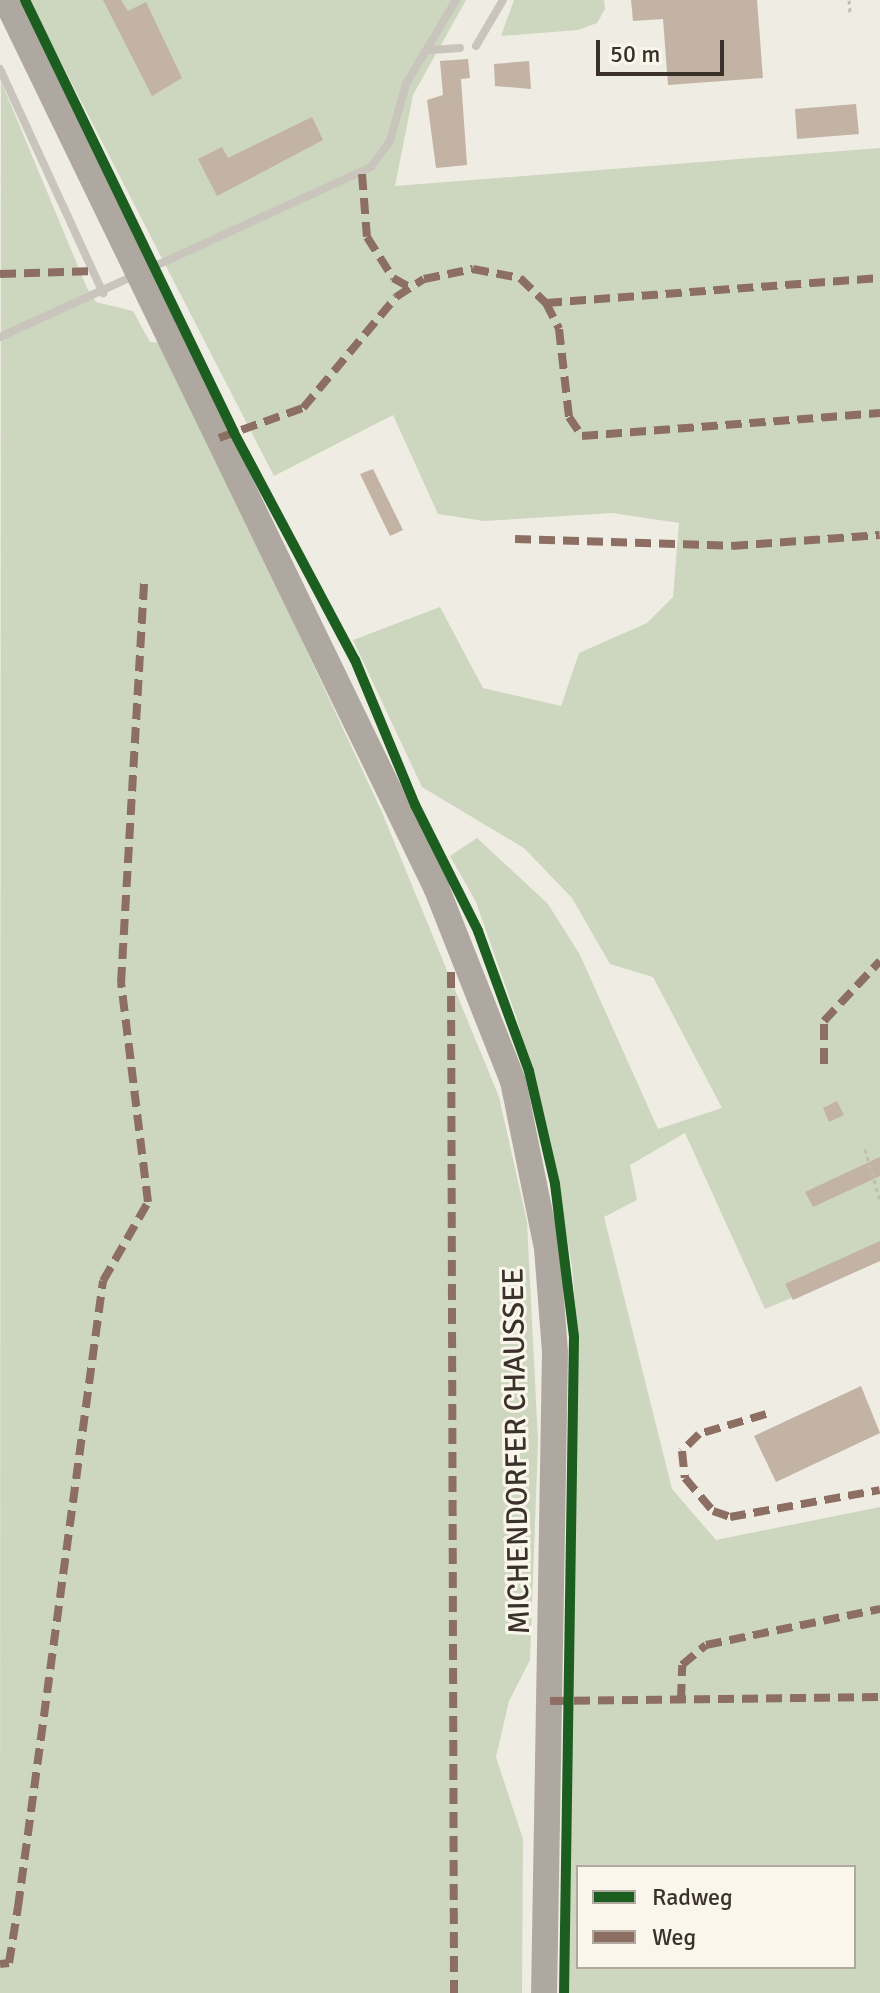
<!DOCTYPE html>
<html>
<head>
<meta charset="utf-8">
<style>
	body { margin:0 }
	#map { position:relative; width:880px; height:1993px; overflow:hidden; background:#efece4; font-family:Signika,sans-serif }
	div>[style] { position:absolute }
	.green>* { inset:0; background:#cdd6be }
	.building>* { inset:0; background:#c3b3a5 }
	.path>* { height:3px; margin-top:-1.5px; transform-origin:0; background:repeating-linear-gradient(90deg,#c1bcb5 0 4px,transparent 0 8px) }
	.lane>* { height:8px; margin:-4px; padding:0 4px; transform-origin:4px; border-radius:4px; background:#c9c4bc }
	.primary>* { height:26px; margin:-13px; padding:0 13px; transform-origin:13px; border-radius:13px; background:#aea8a1 }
	.quiet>* { height:8px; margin-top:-4px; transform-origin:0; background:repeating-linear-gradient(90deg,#8d6e63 0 16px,transparent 0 24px) }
	.cycleway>* { height:10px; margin:-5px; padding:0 5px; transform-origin:5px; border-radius:5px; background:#1b5e20 }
	span { translate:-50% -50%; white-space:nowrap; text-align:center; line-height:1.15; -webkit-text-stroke:6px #fbf6ec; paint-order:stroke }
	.street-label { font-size:30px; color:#3a322a }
	.legend { position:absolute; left:576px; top:1865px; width:280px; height:104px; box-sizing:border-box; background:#fbf6ec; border:2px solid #aea89e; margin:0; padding:10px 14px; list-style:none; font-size:24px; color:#3a322a }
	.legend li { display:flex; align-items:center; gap:16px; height:40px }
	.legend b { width:40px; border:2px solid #aea89e }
	.scale { position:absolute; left:596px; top:40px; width:128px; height:36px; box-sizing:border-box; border:4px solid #3a322a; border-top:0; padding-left:10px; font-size:24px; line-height:28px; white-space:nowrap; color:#3a322a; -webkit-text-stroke:6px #fbf6ec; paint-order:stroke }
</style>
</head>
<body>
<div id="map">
	<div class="green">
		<i style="clip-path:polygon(evenodd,29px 0,466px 0,413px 95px,395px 186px,880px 148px,880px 1261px,765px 1309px,685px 1133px,630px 1165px,637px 1200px,604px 1217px,672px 1489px,716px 1540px,880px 1507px,880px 1993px,569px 1993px,577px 1323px,572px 1267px,550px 1140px,517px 1019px,476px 902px,450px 856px,477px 838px,548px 904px,580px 955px,658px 1129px,722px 1108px,653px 977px,610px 964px,572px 898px,524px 848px,422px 787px,353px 640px,440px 607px,483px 688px,561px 706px,579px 653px,647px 623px,673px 597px,679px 523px,612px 513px,484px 521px,438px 514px,393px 415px,274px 476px,29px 0,578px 1867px,854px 1867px,854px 1967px,578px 1967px,578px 1867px)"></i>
		<i style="clip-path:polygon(514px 0,604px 0,605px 9px,597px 23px,578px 30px,501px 36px)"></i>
		<i style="clip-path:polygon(1px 81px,87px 288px,96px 302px,133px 311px,150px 342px,163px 343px,381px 810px,499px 1097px,527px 1222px,538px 1441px,530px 1660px,509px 1701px,496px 1757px,523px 1839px,522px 1993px,0 1993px)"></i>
	</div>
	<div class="building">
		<i style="clip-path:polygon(103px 0,121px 0,128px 11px,146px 2px,182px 78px,152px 96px)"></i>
		<i style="clip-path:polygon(631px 0,757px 0,763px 78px,668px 85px,663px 19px,633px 21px)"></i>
		<i style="clip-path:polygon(468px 59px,470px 78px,461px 79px,467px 165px,436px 168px,427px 100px,443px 95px,440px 61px)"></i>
		<i style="clip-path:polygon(529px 61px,531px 89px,495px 86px,494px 64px)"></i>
		<i style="clip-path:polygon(856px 104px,859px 134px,797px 139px,795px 109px)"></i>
		<i style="clip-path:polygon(312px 117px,323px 140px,217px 196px,198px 159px,222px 147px,228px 158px)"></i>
		<i style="clip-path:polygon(373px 469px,403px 530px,390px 536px,360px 474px)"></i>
		<i style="clip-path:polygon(837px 1101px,844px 1115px,829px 1122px,823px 1108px)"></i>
		<i style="clip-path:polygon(880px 1157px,880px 1176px,813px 1207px,805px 1192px)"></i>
		<i style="clip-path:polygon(880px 1241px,880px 1261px,793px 1300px,785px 1284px)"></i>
		<i style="clip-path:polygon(861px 1386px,880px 1433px,776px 1482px,754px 1436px)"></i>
	</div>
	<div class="path">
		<i style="left:849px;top:0;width:16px;rotate:86deg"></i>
		<i style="left:865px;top:1149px;width:54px;rotate:73.9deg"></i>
	</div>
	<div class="lane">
		<i style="left:476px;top:46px;width:53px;rotate:-59.6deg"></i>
		<i style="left:431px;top:50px;width:29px;rotate:-4deg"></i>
		<i style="left:0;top:69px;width:247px;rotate:65.3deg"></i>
		<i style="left:0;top:337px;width:408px;rotate:-24.6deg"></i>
		<i style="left:371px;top:167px;width:32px;rotate:-54deg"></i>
		<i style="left:390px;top:141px;width:59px;rotate:-74.3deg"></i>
		<i style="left:406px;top:84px;width:98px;rotate:-59.2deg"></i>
	</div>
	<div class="primary">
		<i style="left:6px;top:0;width:986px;rotate:64.14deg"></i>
		<i style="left:436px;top:887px;width:209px;rotate:68.4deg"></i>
		<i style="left:513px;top:1081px;width:170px;rotate:78.5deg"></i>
		<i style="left:547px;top:1248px;width:105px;rotate:85.6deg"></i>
		<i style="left:555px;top:1353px;width:640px;rotate:90.98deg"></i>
	</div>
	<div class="quiet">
		<i style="left:362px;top:174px;width:63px;rotate:85.5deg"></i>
		<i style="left:367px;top:237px;width:49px;rotate:57.6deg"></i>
		<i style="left:393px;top:278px;width:18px;rotate:29deg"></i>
		<i style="left:0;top:274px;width:95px;rotate:-1.8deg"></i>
		<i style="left:546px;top:303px;width:335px;rotate:-4.3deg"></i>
		<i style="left:219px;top:438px;width:89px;rotate:-19.7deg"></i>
		<i style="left:303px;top:408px;width:145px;rotate:-50deg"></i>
		<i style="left:396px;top:297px;width:33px;rotate:-33deg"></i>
		<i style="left:424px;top:279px;width:50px;rotate:-11.5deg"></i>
		<i style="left:473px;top:269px;width:48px;rotate:10.8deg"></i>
		<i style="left:520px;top:278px;width:36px;rotate:44deg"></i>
		<i style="left:546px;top:303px;width:29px;rotate:63deg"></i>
		<i style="left:559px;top:329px;width:89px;rotate:83.5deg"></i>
		<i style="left:569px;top:417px;width:23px;rotate:56deg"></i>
		<i style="left:582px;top:436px;width:299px;rotate:-4.4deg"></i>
		<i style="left:515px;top:539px;width:217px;rotate:1.8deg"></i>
		<i style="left:732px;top:546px;width:148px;rotate:-4.3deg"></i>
		<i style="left:451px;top:972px;width:1021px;rotate:89.83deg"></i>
		<i style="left:824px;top:1064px;width:43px;rotate:-90deg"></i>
		<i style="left:824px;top:1021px;width:82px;rotate:-47deg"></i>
		<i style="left:766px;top:1414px;width:70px;rotate:163.4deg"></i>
		<i style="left:699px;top:1434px;width:24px;rotate:135deg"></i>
		<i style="left:682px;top:1451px;width:27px;rotate:84deg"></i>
		<i style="left:685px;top:1478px;width:43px;rotate:49.7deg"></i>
		<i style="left:713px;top:1511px;width:18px;rotate:19deg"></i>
		<i style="left:730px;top:1517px;width:152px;rotate:-10.2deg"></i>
		<i style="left:681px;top:1700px;width:35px;rotate:-88deg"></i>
		<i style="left:682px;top:1665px;width:31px;rotate:-40deg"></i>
		<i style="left:706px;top:1645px;width:178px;rotate:-11.7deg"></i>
		<i style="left:550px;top:1701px;width:330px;rotate:-0.7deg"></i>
		<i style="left:0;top:1964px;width:9px;rotate:-6deg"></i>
		<i style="left:9px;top:1963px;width:57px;rotate:-80.9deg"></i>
		<i style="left:18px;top:1907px;width:632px;rotate:-82.27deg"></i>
		<i style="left:103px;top:1281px;width:91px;rotate:-60.3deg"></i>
		<i style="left:148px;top:1202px;width:221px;rotate:-97deg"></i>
		<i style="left:121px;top:983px;width:402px;rotate:-86.7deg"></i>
	</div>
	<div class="cycleway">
		<i style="left:25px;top:0;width:479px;rotate:64.2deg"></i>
		<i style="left:233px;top:431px;width:259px;rotate:62deg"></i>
		<i style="left:355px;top:660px;width:157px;rotate:67.5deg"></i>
		<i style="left:415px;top:805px;width:141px;rotate:63.4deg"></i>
		<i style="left:478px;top:931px;width:149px;rotate:70deg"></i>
		<i style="left:529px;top:1071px;width:116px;rotate:77deg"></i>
		<i style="left:555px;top:1184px;width:154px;rotate:82.9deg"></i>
		<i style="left:574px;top:1337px;width:656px;rotate:90.87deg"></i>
	</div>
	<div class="street-label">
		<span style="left:517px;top:1451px;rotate:-91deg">MICHENDORFER CHAUSSEE</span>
	</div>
	<ul class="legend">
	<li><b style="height:10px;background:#1b5e20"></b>Radweg</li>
	<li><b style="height:10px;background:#8d6e63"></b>Weg</li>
	</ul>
	<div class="scale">50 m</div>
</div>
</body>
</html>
